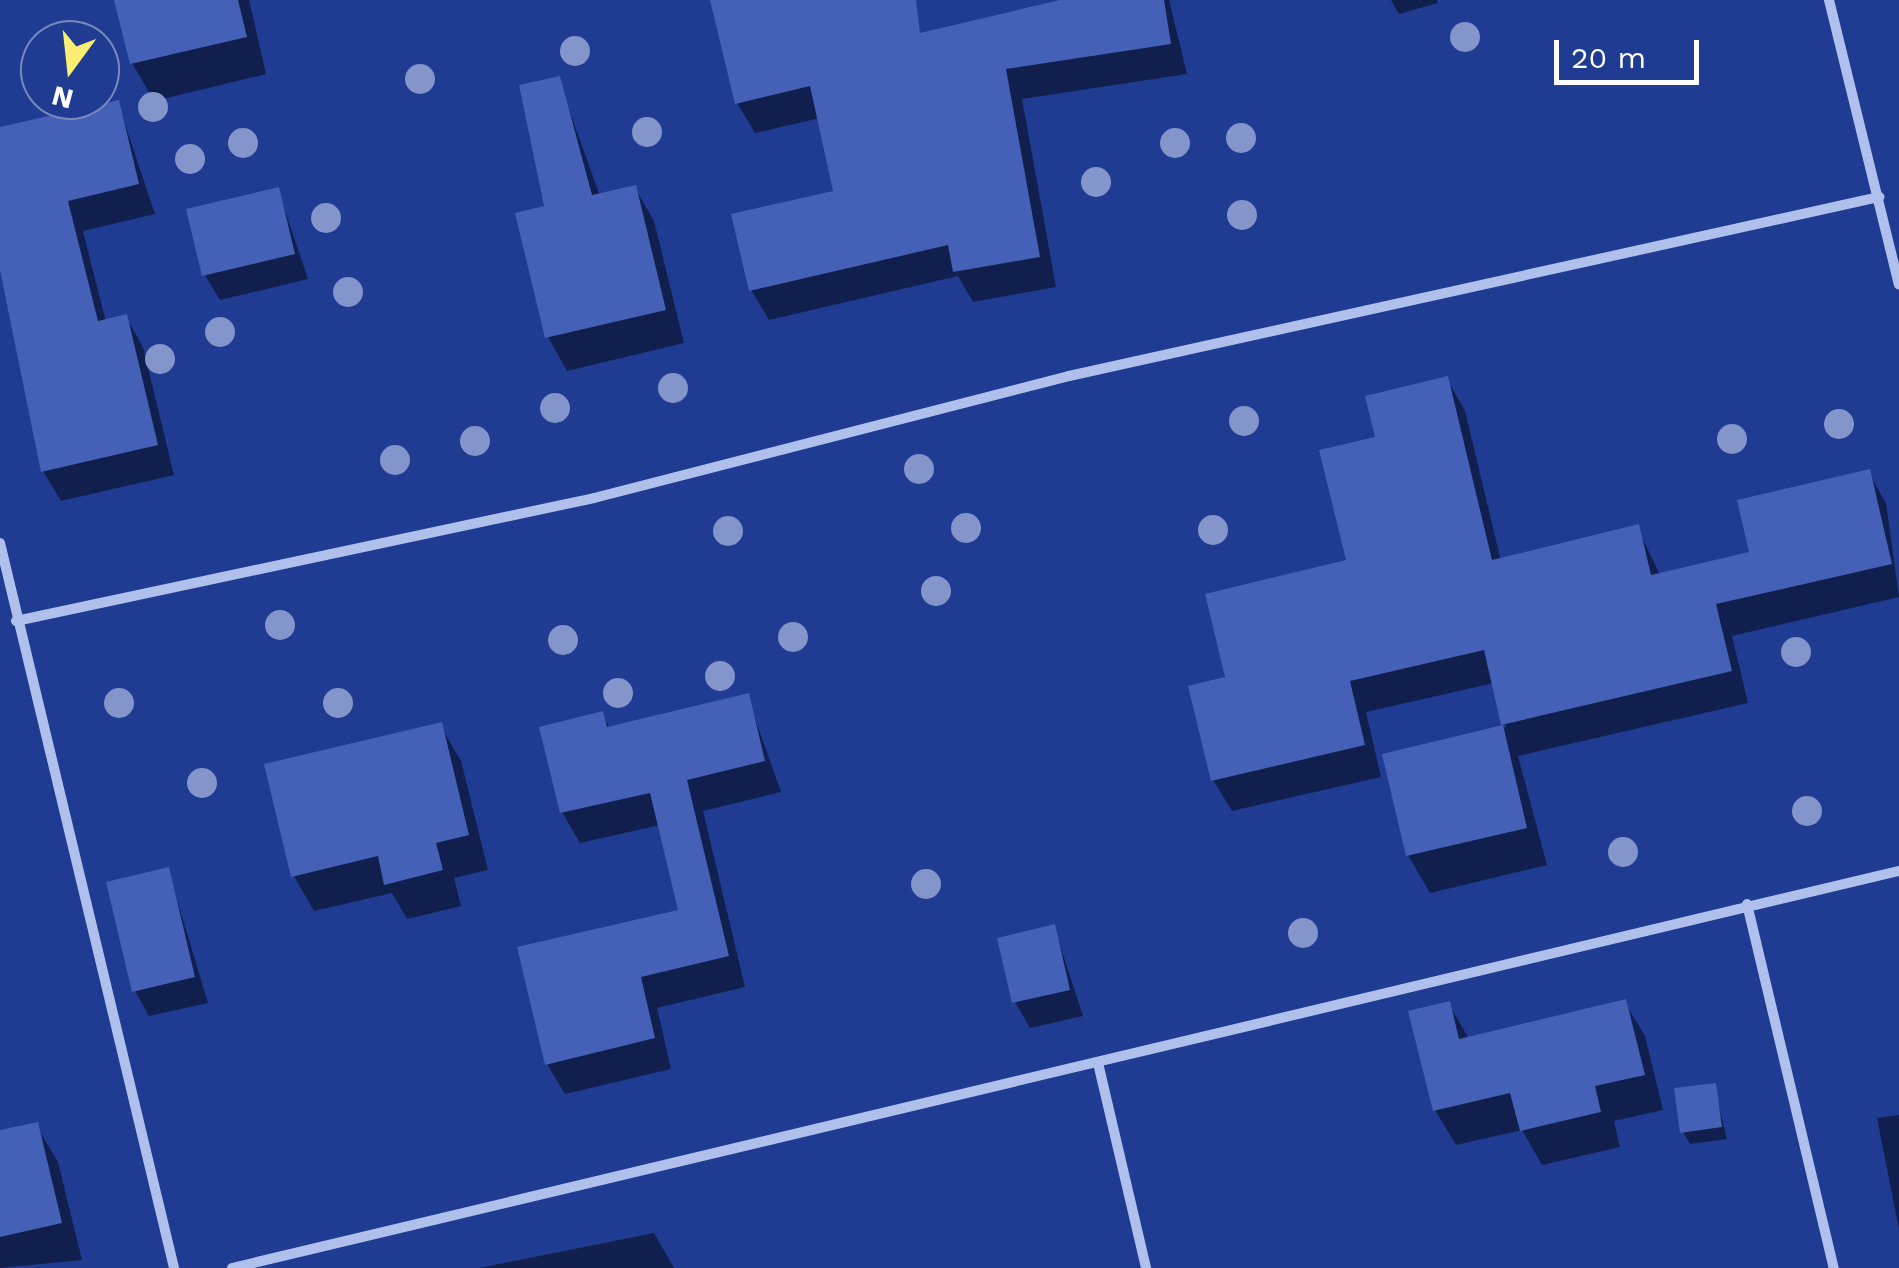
<!DOCTYPE html>
<html>
<head>
<meta charset="utf-8">
<style>
	body { margin:0 }
	#map { position:relative; width:1899px; height:1268px; overflow:hidden; background:#1f3b92; font-family:"Work Sans",sans-serif }
	div>[style] { position:absolute }
	.shadow>* { inset:0; background:#0007 }
	.building>* { inset:0; background:#4461b7 }
	.minor>* { height:10px; margin:-5px; padding:0 5px; transform-origin:5px; border-radius:5px; background:#b0c0ed }
	.trees>* { width:30px; height:30px; margin:-15px; border-radius:50%; background:#8495cb }
	span { translate:-50% -50%; white-space:nowrap; text-align:center; line-height:1.15; -webkit-text-stroke:9px #1f3b92; paint-order:stroke }
	.north { position:absolute; left:20px; top:20px; width:100px; height:100px; box-sizing:border-box; background:#1f3b92; border:2px solid #7989be; border-radius:50%; rotate:195deg; font-size:28px; font-weight:700; line-height:40px; text-align:center; color:#fff }
	.north::after { content:''; display:block; margin:auto; width:35px; height:45px; background:#fbee71; clip-path:polygon(50% 0,100% 100%,50% 72%,0 100%) }
	.scale { position:absolute; left:1554px; top:40px; width:145px; height:45px; box-sizing:border-box; border:5px solid #fff; border-top:0; padding-left:12px; font-size:30px; line-height:35px; white-space:nowrap; color:#fff; -webkit-text-stroke:8px #1f3b92; paint-order:stroke }
</style>
</head>
<body>
<div id="map">
	<div class="shadow">
		<i style="clip-path:polygon(117px 0,249px 0,266px 74px,154px 101px,132px 63px)"></i>
		<i style="clip-path:polygon(713px 0,874px 0,885px 45px,1091px 0,1169px 0,1187px 74px,1022px 99px,1056px 287px,973px 302px,958px 276px,769px 320px,751px 290px,836px 193px,820px 118px,755px 133px,737px 103px)"></i>
		<i style="clip-path:polygon(1391px 0,1437px 0,1438px 3px,1399px 14px)"></i>
		<i style="clip-path:polygon(558px 79px,600px 196px,635px 188px,654px 221px,684px 343px,567px 371px,548px 337px)"></i>
		<i style="clip-path:polygon(118px 103px,155px 214px,83px 231px,106px 322px,126px 317px,143px 347px,174px 475px,61px 501px,43px 471px,0 262px,0 130px)"></i>
		<i style="clip-path:polygon(278px 190px,308px 279px,220px 300px,205px 275px)"></i>
		<i style="clip-path:polygon(1447px 379px,1465px 411px,1501px 561px,1637px 527px,1660px 575px,1752px 553px,1868px 472px,1886px 503px,1899px 597px,1732px 636px,1748px 703px,1518px 756px,1547px 865px,1430px 893px,1408px 855px,1385px 756px,1506px 727px,1494px 683px,1366px 712px,1381px 777px,1232px 811px,1213px 780px,1228px 679px,1349px 562px,1378px 439px)"></i>
		<i style="clip-path:polygon(747px 696px,781px 792px,703px 811px,745px 987px,657px 1008px,671px 1069px,565px 1094px,547px 1064px,681px 912px,660px 825px,580px 843px,562px 812px,602px 714px,610px 729px)"></i>
		<i style="clip-path:polygon(440px 725px,461px 761px,488px 870px,454px 878px,461px 906px,407px 919px,392px 893px,314px 911px,294px 876px)"></i>
		<i style="clip-path:polygon(168px 870px,208px 1003px,149px 1016px,135px 991px)"></i>
		<i style="clip-path:polygon(1054px 927px,1083px 1016px,1030px 1028px,1015px 1002px)"></i>
		<i style="clip-path:polygon(1624px 1001px,1645px 1036px,1663px 1110px,1614px 1121px,1620px 1147px,1542px 1165px,1522px 1130px,1456px 1145px,1435px 1110px,1449px 1004px,1469px 1039px)"></i>
		<i style="clip-path:polygon(1714px 1086px,1727px 1139px,1690px 1144px,1683px 1132px)"></i>
		<i style="clip-path:polygon(1899px 1115px,1899px 1229px,1877px 1118px)"></i>
		<i style="clip-path:polygon(36px 1125px,58px 1162px,82px 1260px,0 1268px,0 1133px)"></i>
		<i style="clip-path:polygon(654px 1233px,674px 1268px,479px 1268px)"></i>
	</div>
	<div class="building">
		<i style="clip-path:polygon(114px 0,238px 0,247px 37px,130px 64px)"></i>
		<i style="clip-path:polygon(710px 0,916px 0,920px 33px,1060px 0,1164px 0,1171px 44px,1006px 69px,1040px 257px,953px 272px,948px 245px,749px 291px,731px 214px,833px 191px,810px 86px,735px 104px)"></i>
		<i style="clip-path:polygon(560px 76px,592px 195px,636px 185px,666px 310px,545px 338px,515px 213px,544px 206px,519px 85px)"></i>
		<i style="clip-path:polygon(119px 100px,139px 184px,68px 201px,98px 321px,127px 314px,158px 445px,41px 472px,0 270px,0 127px)"></i>
		<i style="clip-path:polygon(279px 187px,295px 254px,202px 276px,186px 209px)"></i>
		<i style="clip-path:polygon(1448px 376px,1492px 560px,1639px 524px,1651px 575px,1749px 552px,1737px 500px,1870px 469px,1892px 564px,1716px 604px,1732px 671px,1501px 725px,1484px 650px,1350px 681px,1365px 745px,1211px 781px,1188px 686px,1225px 677px,1205px 594px,1346px 560px,1319px 450px,1375px 437px,1365px 396px)"></i>
		<i style="clip-path:polygon(749px 693px,765px 761px,687px 780px,729px 956px,641px 977px,655px 1038px,545px 1065px,517px 947px,678px 910px,650px 793px,560px 813px,539px 727px,603px 711px,607px 727px)"></i>
		<i style="clip-path:polygon(442px 722px,469px 835px,436px 843px,443px 870px,384px 885px,378px 856px,291px 877px,264px 764px)"></i>
		<i style="clip-path:polygon(1503px 725px,1527px 828px,1406px 856px,1382px 754px)"></i>
		<i style="clip-path:polygon(169px 867px,195px 977px,132px 992px,106px 882px)"></i>
		<i style="clip-path:polygon(1055px 924px,1070px 990px,1012px 1003px,997px 938px)"></i>
		<i style="clip-path:polygon(1626px 999px,1645px 1075px,1595px 1086px,1601px 1112px,1520px 1131px,1510px 1093px,1433px 1111px,1408px 1011px,1450px 1001px,1459px 1039px)"></i>
		<i style="clip-path:polygon(1716px 1083px,1722px 1127px,1680px 1133px,1674px 1088px)"></i>
		<i style="clip-path:polygon(38px 1122px,62px 1223px,0 1237px,0 1130px)"></i>
	</div>
	<div class="minor">
		<i style="left:1829px;top:0;width:293px;rotate:76.2deg"></i>
		<i style="left:0;top:543px;width:746px;rotate:76.5deg"></i>
		<i style="left:16px;top:621px;width:591px;rotate:-12.01deg"></i>
		<i style="left:594px;top:498px;width:490px;rotate:-14.4deg"></i>
		<i style="left:1069px;top:376px;width:830px;rotate:-12.46deg"></i>
		<i style="left:1747px;top:904px;width:374px;rotate:76.6deg"></i>
		<i style="left:1098px;top:1063px;width:211px;rotate:76.8deg"></i>
		<i style="left:232px;top:1268px;width:1714px;rotate:-13.4deg"></i>
	</div>
	<div class="trees">
		<i style="left:1465px;top:37px"></i>
		<i style="left:575px;top:51px"></i>
		<i style="left:420px;top:79px"></i>
		<i style="left:153px;top:107px"></i>
		<i style="left:647px;top:132px"></i>
		<i style="left:1241px;top:138px"></i>
		<i style="left:243px;top:143px"></i>
		<i style="left:1175px;top:143px"></i>
		<i style="left:190px;top:159px"></i>
		<i style="left:1096px;top:182px"></i>
		<i style="left:1242px;top:215px"></i>
		<i style="left:326px;top:218px"></i>
		<i style="left:348px;top:292px"></i>
		<i style="left:220px;top:332px"></i>
		<i style="left:160px;top:359px"></i>
		<i style="left:673px;top:388px"></i>
		<i style="left:555px;top:408px"></i>
		<i style="left:1244px;top:421px"></i>
		<i style="left:1839px;top:424px"></i>
		<i style="left:1732px;top:439px"></i>
		<i style="left:475px;top:441px"></i>
		<i style="left:395px;top:460px"></i>
		<i style="left:919px;top:469px"></i>
		<i style="left:966px;top:528px"></i>
		<i style="left:1213px;top:530px"></i>
		<i style="left:728px;top:531px"></i>
		<i style="left:936px;top:591px"></i>
		<i style="left:280px;top:625px"></i>
		<i style="left:793px;top:637px"></i>
		<i style="left:563px;top:640px"></i>
		<i style="left:1796px;top:652px"></i>
		<i style="left:720px;top:676px"></i>
		<i style="left:618px;top:693px"></i>
		<i style="left:119px;top:703px"></i>
		<i style="left:338px;top:703px"></i>
		<i style="left:202px;top:783px"></i>
		<i style="left:1807px;top:811px"></i>
		<i style="left:1623px;top:852px"></i>
		<i style="left:926px;top:884px"></i>
		<i style="left:1303px;top:933px"></i>
	</div>
	<div class="north">N</div>
	<div class="scale">20 m</div>
</div>
</body>
</html>
